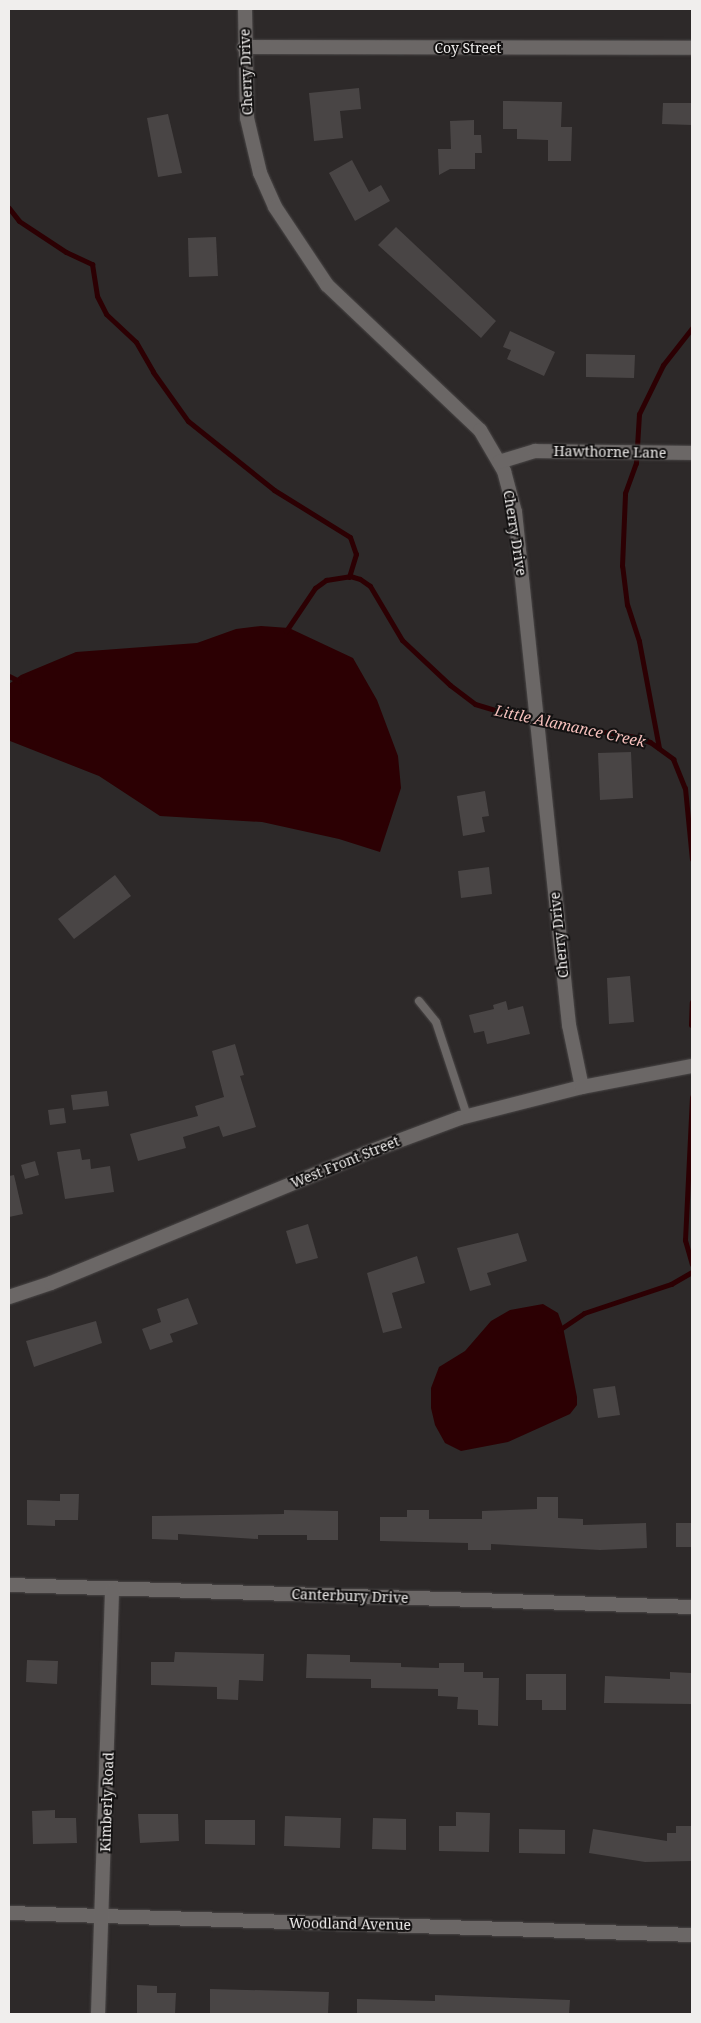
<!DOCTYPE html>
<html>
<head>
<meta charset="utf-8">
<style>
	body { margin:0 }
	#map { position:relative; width:701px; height:2023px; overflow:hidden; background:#2d2929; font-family:"Noto Serif",serif }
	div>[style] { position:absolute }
	.water>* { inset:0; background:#2c0003 }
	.stream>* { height:5px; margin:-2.5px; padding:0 2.5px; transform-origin:2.5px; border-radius:2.5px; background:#2c0003 }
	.building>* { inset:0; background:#494545 }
	.roads { filter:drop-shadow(0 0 1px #4a4747) drop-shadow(0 0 1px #4a4747) }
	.service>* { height:8px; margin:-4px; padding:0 4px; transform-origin:4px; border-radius:4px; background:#6b6766 }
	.minor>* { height:14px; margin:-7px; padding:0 7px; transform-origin:7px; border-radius:7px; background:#6b6766 }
	.tertiary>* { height:14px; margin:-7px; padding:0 7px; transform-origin:7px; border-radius:7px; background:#6b6766 }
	span { translate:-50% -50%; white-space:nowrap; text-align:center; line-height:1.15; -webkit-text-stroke:4px #141212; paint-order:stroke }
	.street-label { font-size:14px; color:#f0eeed }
	.water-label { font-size:15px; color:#f6c0bc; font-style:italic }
	.frame { position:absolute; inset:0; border:10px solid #f0eeed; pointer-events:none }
</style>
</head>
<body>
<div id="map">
	<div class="water">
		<i style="clip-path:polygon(261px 626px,289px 628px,353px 658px,377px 700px,398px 756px,401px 788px,380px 852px,339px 839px,262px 822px,160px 816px,99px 776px,10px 741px,9px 684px,21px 675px,76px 652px,197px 643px,236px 629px)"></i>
		<i style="clip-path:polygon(543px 1304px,558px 1313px,563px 1327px,577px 1397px,577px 1405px,570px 1414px,508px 1442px,461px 1451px,445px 1443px,435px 1425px,431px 1408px,431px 1388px,439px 1367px,465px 1351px,491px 1321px,510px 1310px)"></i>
	</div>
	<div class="stream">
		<i style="left:9px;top:208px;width:16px;rotate:52deg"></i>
		<i style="left:19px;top:221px;width:56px;rotate:33.4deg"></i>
		<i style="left:66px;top:252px;width:29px;rotate:25deg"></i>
		<i style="left:92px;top:264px;width:32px;rotate:81deg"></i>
		<i style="left:97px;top:296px;width:20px;rotate:63deg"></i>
		<i style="left:106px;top:314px;width:41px;rotate:43deg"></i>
		<i style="left:136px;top:342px;width:34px;rotate:60deg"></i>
		<i style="left:153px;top:372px;width:60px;rotate:54.5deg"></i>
		<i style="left:188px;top:421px;width:110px;rotate:38.7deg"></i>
		<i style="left:274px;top:490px;width:89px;rotate:31.7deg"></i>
		<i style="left:350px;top:537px;width:18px;rotate:71deg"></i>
		<i style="left:356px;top:554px;width:24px;rotate:107deg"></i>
		<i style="left:286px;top:631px;width:52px;rotate:-56deg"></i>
		<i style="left:315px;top:588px;width:14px;rotate:-36deg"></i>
		<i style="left:326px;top:580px;width:24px;rotate:-9deg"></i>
		<i style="left:350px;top:576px;width:10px;rotate:17deg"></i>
		<i style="left:360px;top:579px;width:12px;rotate:35deg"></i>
		<i style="left:370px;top:586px;width:63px;rotate:59.3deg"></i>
		<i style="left:402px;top:640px;width:66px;rotate:43.2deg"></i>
		<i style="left:450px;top:685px;width:31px;rotate:37deg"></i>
		<i style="left:475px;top:704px;width:55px;rotate:16.8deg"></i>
		<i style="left:528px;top:720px;width:109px;rotate:8.9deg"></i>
		<i style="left:636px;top:737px;width:15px;rotate:20deg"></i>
		<i style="left:650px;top:742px;width:29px;rotate:36deg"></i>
		<i style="left:673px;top:759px;width:31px;rotate:68deg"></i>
		<i style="left:685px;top:788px;width:71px;rotate:84.4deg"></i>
		<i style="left:9px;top:676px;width:11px;rotate:27deg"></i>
		<i style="left:659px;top:748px;width:109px;rotate:-100.6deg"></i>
		<i style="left:639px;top:641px;width:38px;rotate:-108deg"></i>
		<i style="left:627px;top:605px;width:39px;rotate:-97deg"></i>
		<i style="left:622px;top:566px;width:73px;rotate:-87.6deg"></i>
		<i style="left:625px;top:493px;width:32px;rotate:-70deg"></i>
		<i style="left:636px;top:463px;width:49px;rotate:-86.5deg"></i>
		<i style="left:639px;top:414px;width:55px;rotate:-63.9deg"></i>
		<i style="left:663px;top:365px;width:47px;rotate:-51.9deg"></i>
		<i style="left:691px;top:1025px;width:23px;rotate:-88deg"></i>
		<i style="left:692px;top:1097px;width:143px;rotate:92.8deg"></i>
		<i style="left:685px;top:1240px;width:25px;rotate:74deg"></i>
		<i style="left:559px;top:1330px;width:30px;rotate:-34deg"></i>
		<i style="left:584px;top:1313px;width:92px;rotate:-18.4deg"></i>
		<i style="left:671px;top:1284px;width:24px;rotate:-30deg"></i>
	</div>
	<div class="building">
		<i style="clip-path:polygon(359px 88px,361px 109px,340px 111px,343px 138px,314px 141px,309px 93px)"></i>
		<i style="clip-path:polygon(503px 101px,562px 102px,561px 127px,572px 127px,571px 161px,548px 161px,548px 140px,517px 139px,517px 129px,503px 129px)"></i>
		<i style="clip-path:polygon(663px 103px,692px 103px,692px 125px,662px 124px)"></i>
		<i style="clip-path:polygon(168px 114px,182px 173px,158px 177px,147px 118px)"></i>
		<i style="clip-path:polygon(474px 120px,474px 135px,481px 135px,482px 153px,475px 153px,475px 169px,450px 169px,439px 175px,438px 149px,451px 149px,450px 121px)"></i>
		<i style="clip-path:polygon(352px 160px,369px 192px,381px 185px,390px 201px,355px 221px,329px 173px)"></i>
		<i style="clip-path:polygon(396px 227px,496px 321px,481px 338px,378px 245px)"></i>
		<i style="clip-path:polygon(216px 237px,218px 276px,189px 277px,188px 238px)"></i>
		<i style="clip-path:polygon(510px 331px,555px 352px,544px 376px,507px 359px,511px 350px,503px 347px)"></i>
		<i style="clip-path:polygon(586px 354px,635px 355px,634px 378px,586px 377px)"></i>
		<i style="clip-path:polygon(631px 752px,633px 798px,600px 800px,598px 753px)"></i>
		<i style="clip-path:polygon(485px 791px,489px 816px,482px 817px,485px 832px,463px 836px,457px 796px)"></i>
		<i style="clip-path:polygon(489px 867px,492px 894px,461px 898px,458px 871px)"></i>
		<i style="clip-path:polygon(115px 875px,131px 896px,74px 939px,58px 919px)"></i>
		<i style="clip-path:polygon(630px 976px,634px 1022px,609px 1024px,607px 978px)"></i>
		<i style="clip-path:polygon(506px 1001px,508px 1010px,523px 1006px,530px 1034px,487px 1044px,484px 1031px,474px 1033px,469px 1015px,494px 1009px,493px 1005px)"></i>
		<i style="clip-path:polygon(235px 1044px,244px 1075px,240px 1076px,256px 1127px,223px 1137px,219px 1126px,183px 1137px,186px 1148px,138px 1161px,130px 1134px,198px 1116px,195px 1106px,224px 1097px,212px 1051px)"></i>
		<i style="clip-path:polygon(107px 1091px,109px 1106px,73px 1110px,71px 1095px)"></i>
		<i style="clip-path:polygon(64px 1108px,66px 1123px,50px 1125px,48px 1110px)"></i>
		<i style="clip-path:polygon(80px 1149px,82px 1160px,90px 1159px,91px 1169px,110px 1166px,114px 1192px,65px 1199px,57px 1152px)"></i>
		<i style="clip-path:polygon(35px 1161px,39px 1175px,25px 1179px,21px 1165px)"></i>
		<i style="clip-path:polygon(14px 1175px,23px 1214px,9px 1217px,9px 1176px)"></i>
		<i style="clip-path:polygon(308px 1224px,318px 1258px,296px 1264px,286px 1231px)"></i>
		<i style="clip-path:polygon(518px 1233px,527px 1261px,487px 1273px,491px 1285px,470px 1291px,457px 1248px)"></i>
		<i style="clip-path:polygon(417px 1256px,425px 1283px,392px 1293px,402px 1328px,383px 1333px,367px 1273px)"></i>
		<i style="clip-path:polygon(188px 1298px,198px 1324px,170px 1334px,173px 1342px,150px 1350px,142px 1329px,161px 1322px,157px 1309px)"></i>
		<i style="clip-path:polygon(96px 1321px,102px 1343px,34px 1367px,26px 1341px)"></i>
		<i style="clip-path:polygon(615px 1386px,620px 1415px,598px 1418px,593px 1389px)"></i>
		<i style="clip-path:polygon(60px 1494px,79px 1494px,78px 1520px,55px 1520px,55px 1526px,27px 1525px,27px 1500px,60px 1501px)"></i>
		<i style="clip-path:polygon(537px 1497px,558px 1497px,558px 1518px,583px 1519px,583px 1525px,646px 1523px,647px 1548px,600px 1550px,491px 1544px,491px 1550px,468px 1550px,468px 1543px,380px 1541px,380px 1517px,407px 1517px,407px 1510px,429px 1510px,429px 1519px,482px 1519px,482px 1511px,537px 1509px)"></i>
		<i style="clip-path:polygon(284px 1510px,338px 1511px,338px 1540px,307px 1540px,307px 1535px,258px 1535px,258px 1539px,178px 1534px,178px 1540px,152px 1539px,152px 1516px,284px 1514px)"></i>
		<i style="clip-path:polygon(676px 1523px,692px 1523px,692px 1547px,676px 1547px)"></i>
		<i style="clip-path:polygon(175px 1652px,264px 1654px,263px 1681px,239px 1680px,238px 1700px,217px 1699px,217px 1687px,151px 1685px,151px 1662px,174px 1662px)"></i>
		<i style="clip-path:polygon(307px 1654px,350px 1655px,350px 1662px,401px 1663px,401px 1667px,439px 1668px,439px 1663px,464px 1663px,464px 1672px,483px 1672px,483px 1678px,499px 1678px,498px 1726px,478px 1725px,478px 1710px,457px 1709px,458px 1697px,438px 1696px,438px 1689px,371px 1688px,371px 1679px,306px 1678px)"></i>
		<i style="clip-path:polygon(27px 1660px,58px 1661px,57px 1684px,26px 1682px)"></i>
		<i style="clip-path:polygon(670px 1672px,692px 1673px,692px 1704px,604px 1703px,605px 1676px,670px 1679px)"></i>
		<i style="clip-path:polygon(526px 1674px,566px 1674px,566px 1710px,542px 1710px,542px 1700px,526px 1700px)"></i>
		<i style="clip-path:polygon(55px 1810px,55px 1818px,76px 1818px,77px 1843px,33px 1844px,32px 1811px)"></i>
		<i style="clip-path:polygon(456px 1812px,490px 1813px,489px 1852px,439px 1851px,439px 1826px,456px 1826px)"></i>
		<i style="clip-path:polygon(138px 1814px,178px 1814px,179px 1841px,140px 1843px)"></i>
		<i style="clip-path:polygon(285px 1816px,341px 1818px,340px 1848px,284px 1846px)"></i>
		<i style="clip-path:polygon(373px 1818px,406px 1819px,406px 1850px,372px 1849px)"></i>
		<i style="clip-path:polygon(205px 1820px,255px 1820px,255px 1845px,205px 1844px)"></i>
		<i style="clip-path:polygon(676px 1826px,692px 1826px,692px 1861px,645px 1862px,589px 1853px,593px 1829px,667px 1841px,667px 1833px,676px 1833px)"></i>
		<i style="clip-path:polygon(519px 1829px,565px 1830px,565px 1854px,519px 1853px)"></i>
		<i style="clip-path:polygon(137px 1985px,157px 1986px,157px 1993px,176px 1993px,175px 2014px,137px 2014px)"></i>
		<i style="clip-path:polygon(210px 1989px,329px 1992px,328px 2014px,210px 2014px)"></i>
		<i style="clip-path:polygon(435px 1995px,570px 2000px,569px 2014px,357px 2014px,357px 1999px,435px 2001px)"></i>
	</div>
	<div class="roads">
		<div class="service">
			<i style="left:419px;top:1001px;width:27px;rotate:51deg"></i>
			<i style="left:436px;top:1022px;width:99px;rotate:71.7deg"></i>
		</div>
		<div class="minor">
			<i style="left:245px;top:9px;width:109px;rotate:88.9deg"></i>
			<i style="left:247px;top:118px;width:57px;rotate:76.7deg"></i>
			<i style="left:260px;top:173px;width:37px;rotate:66deg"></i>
			<i style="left:275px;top:207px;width:94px;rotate:56.3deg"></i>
			<i style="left:327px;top:285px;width:211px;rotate:43.5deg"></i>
			<i style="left:480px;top:430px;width:48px;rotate:59.7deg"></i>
			<i style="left:504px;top:471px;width:42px;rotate:75deg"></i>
			<i style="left:515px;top:512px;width:516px;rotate:83.99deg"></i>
			<i style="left:569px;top:1025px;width:63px;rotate:78.2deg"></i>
			<i style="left:244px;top:47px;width:448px;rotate:0.1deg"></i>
			<i style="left:499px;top:462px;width:38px;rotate:-17deg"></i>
			<i style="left:535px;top:451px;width:157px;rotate:0.7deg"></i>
			<i style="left:9px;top:1585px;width:683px;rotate:1.84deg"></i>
			<i style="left:9px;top:1913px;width:683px;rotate:1.84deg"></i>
			<i style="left:98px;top:2014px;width:424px;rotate:-88.1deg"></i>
		</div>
		<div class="tertiary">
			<i style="left:9px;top:1297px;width:44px;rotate:-18.4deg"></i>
			<i style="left:51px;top:1283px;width:341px;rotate:-22.4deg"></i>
			<i style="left:366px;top:1153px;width:100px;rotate:-20.4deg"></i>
			<i style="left:460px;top:1118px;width:126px;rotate:-14.3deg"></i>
			<i style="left:582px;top:1087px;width:112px;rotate:-10.8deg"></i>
		</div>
	</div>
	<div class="street-label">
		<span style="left:468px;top:48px">Coy Street</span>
		<span style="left:246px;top:72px;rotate:-92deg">Cherry Drive</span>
		<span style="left:610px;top:452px;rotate:1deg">Hawthorne Lane</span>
		<span style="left:515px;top:533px;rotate:81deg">Cherry Drive</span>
		<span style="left:559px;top:935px;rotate:-96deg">Cherry Drive</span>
		<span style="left:345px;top:1162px;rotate:-22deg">West Front Street</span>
		<span style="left:350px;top:1596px;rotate:2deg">Canterbury Drive</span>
		<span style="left:107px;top:1802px;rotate:-88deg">Kimberly Road</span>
		<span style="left:350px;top:1924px;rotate:1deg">Woodland Avenue</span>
	</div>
	<div class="water-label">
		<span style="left:570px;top:726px;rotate:12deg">Little Alamance Creek</span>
	</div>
	<div class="frame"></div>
</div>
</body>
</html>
